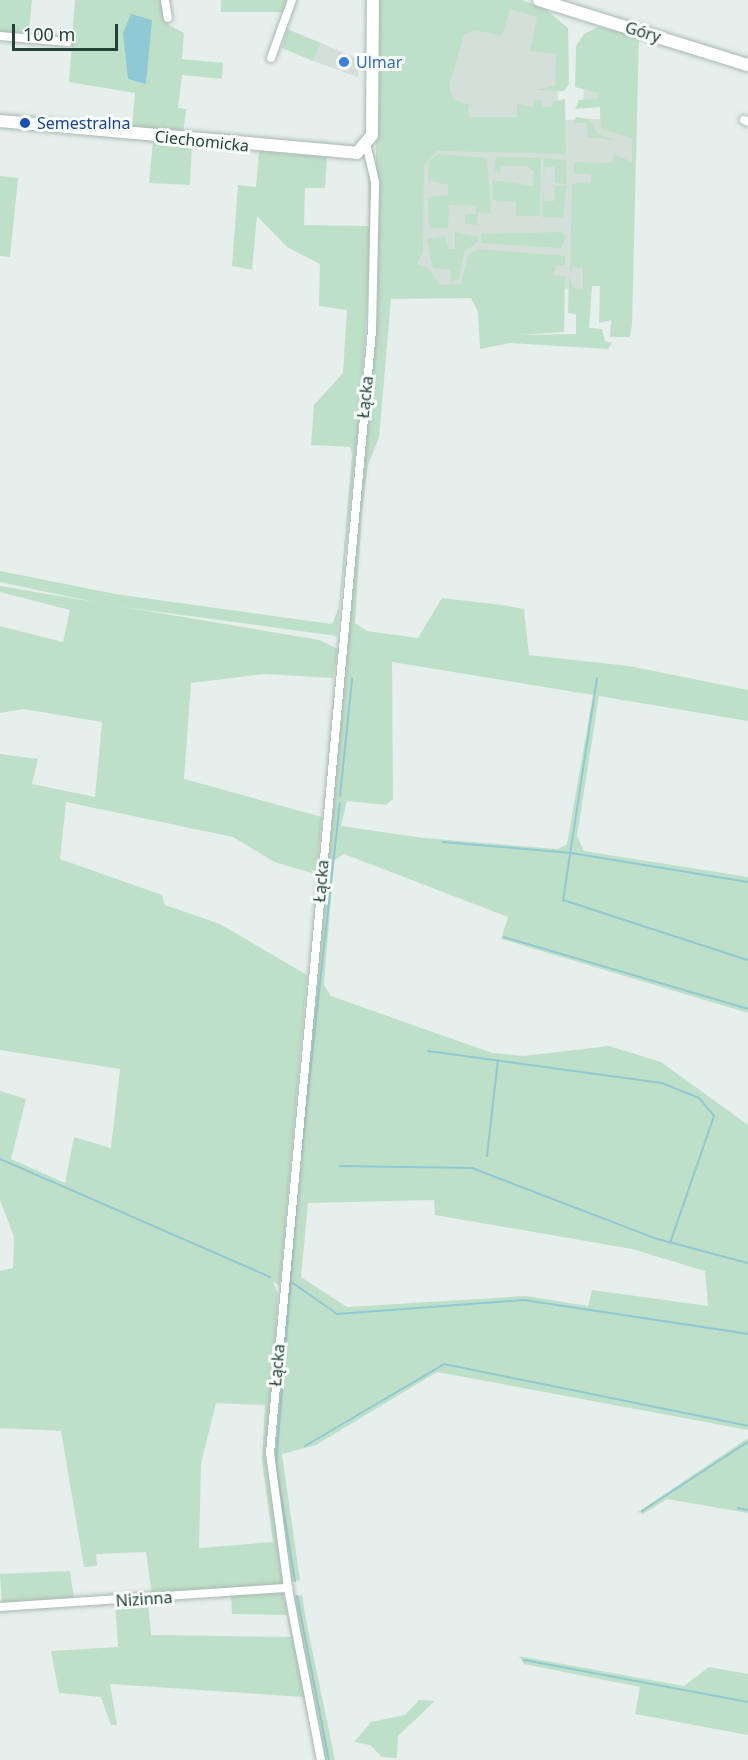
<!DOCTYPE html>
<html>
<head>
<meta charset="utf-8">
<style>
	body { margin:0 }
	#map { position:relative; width:748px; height:1760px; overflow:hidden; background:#e6efeb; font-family:"Noto Sans",sans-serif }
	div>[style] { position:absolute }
	.built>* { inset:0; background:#d4dfda }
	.green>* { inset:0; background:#bfe0c8 }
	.water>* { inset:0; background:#8ec9d4 }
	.stream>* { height:2px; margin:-1px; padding:0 1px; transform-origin:1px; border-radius:1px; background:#8ec9d4 }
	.roads { filter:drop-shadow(0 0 2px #a8b8b2) drop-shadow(0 0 2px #a8b8b2) }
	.street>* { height:8px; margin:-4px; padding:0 4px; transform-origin:4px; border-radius:4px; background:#fff }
	.secondary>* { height:12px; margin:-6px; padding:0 6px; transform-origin:6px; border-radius:6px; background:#fff }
	.dots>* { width:16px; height:16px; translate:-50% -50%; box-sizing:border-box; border:3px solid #f7fbf9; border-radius:50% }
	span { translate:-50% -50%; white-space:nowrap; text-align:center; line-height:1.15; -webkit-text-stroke:6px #f7fbf9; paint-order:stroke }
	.street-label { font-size:16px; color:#24423a }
	.shop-label { font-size:16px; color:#366cbe }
	.left { translate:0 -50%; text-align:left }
	.transit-label { font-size:16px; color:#164399 }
	.scale { position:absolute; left:12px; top:24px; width:106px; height:27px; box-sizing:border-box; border:3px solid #24423a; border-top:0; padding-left:8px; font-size:18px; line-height:21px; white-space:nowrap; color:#24423a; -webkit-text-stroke:4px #f7fbf9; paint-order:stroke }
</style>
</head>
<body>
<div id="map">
	<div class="built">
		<i style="clip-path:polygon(382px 0,494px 0,554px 22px,559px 120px,600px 119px,600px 107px,583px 106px,586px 45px,637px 43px,629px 336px,612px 283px,583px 283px,583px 289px,385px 294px)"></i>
		<i style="clip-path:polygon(321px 43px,358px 59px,358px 77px,313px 61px)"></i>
	</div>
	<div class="green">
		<i style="clip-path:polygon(0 0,32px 0,29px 32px,0 34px)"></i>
		<i style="clip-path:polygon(75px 0,163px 0,169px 25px,184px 33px,182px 59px,223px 63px,222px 79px,182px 75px,178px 108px,186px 109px,183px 134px,132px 128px,135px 93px,69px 82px)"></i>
		<i style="clip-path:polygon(221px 0,289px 0,286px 12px,221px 12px)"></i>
		<i style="clip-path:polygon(evenodd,376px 0,522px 0,544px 8px,568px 28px,569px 84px,564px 91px,535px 90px,555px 86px,556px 54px,530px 51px,537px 17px,510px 9px,502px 36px,475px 30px,464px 35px,449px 85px,453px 99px,473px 106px,468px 107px,469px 117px,517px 117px,517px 103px,533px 107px,534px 100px,542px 100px,543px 107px,552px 107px,553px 102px,565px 99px,566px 154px,437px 151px,424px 165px,423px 251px,417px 265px,427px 267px,440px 285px,461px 284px,468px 255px,477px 249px,565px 256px,565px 265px,557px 265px,553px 275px,565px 276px,564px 332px,520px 335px,576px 334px,576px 314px,568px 313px,569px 276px,573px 288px,583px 289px,583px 268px,573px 267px,570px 273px,572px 184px,591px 182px,591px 174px,574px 174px,574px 162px,612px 163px,614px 154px,632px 162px,632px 138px,601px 129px,600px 107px,575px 109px,579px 100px,597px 99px,597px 93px,575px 87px,576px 46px,584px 34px,598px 27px,639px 36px,632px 325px,630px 337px,610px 337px,611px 320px,599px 323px,600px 286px,592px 286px,589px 328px,602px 329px,605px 341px,612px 343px,608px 349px,510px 343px,480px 349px,478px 312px,471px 298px,391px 299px,379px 438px,368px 465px,362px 512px,355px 623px,367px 631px,418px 638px,442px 598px,502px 605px,524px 609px,529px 655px,629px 666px,748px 690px,748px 721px,599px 696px,577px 836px,584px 851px,748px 877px,748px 1013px,501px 939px,508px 917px,344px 854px,334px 860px,324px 985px,331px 996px,492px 1053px,524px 1056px,609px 1046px,661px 1062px,748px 1125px,748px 1430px,437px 1372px,316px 1445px,282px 1454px,300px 1580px,290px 1582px,273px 1476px,274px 1428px,376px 292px,376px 0,392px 662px,593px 695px,567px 844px,558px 849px,424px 838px,341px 826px,347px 801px,386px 805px,393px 799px,392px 662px,376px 0,434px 1200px,435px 1215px,632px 1249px,705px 1271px,708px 1306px,592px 1290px,588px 1306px,526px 1296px,347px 1307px,301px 1277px,308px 1203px,434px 1200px)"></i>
		<i style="clip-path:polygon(287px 29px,321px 43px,313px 61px,282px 48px)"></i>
		<i style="clip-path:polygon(576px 117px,589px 119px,597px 133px,614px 140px,588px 137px,586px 123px,574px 123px)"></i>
		<i style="clip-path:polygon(153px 142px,192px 145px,190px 185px,149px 183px)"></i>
		<i style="clip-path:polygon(259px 151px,327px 157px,325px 188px,305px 188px,304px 225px,369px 226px,368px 160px,372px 175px,370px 262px,360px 410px,337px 636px,108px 605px,0 582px,0 571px,115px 594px,332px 624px,339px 607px,352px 454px,350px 447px,311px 445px,314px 405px,343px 373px,347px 310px,319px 306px,320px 264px,287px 247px,257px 216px,252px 270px,232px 266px,238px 185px,256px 187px)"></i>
		<i style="clip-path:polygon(438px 154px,487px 158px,491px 214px,478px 213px,477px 225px,465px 224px,465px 214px,476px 214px,476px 206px,449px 205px,448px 228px,429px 228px,428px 197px,448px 195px,448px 185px,428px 180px,429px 161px)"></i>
		<i style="clip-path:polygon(496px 157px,541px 158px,540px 216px,516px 216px,516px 202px,493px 200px,492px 180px,533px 186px,534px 171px,527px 166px,501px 166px,500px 173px,495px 172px)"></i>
		<i style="clip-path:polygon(544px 158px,566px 160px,567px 184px,555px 183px,555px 167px,545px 167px,543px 183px)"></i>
		<i style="clip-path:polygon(0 176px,18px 178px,10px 257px,0 256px)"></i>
		<i style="clip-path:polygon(543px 185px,544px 201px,554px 201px,555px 186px,567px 186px,563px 217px,542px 217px)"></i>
		<i style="clip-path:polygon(455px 232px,478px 237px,478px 242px,464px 252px,459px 278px,451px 283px,450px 270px,433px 268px,427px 239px,444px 236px,449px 249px,455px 249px)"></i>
		<i style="clip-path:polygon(561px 232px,566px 237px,561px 248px,481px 243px,481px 234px)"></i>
		<i style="clip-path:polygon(evenodd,0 586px,319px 640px,338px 649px,333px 678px,265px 674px,191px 683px,184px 779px,322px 817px,316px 874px,274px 862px,233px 837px,66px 802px,60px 859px,162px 895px,165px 905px,220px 924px,307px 975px,281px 1274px,280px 1285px,273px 1282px,278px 1295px,267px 1456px,285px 1584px,279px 1586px,152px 1595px,146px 1552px,96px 1554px,97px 1566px,84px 1567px,61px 1431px,0 1428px,0 1271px,13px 1268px,14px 1237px,0 1200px,0 1091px,26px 1099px,11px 1159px,65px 1183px,74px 1137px,111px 1148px,120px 1069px,0 1050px,0 754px,38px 759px,32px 784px,95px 797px,102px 722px,23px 709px,0 713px,0 626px,63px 642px,70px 610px,0 592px,0 586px,216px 1403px,265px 1405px,262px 1461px,273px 1542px,199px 1548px,201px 1463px,216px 1403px)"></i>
		<i style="clip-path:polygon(748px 1438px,748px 1513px,667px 1499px,643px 1514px,638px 1512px)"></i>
		<i style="clip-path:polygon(70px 1571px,74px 1599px,2px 1603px,0 1574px)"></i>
		<i style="clip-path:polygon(283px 1593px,318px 1760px,303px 1697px,110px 1684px,117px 1725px,111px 1725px,101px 1697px,59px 1693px,51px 1651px,118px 1647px,115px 1603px,148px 1601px,151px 1635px,291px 1637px,287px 1615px,232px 1614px,231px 1595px)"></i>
		<i style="clip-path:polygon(302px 1595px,307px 1625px,335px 1760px,325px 1760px,292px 1596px)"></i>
		<i style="clip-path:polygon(519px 1656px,684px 1686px,709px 1667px,748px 1674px,748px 1735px,635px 1714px,640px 1687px,524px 1664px)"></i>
		<i style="clip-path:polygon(419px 1700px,435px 1701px,398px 1736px,397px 1758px,382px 1757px,370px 1745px,354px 1742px,371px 1722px,405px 1715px)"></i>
	</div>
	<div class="water">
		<i style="clip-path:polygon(131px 14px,152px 20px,146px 84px,128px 79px,123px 33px)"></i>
	</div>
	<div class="stream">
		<i style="left:597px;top:678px;width:225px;rotate:98.7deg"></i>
		<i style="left:563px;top:900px;width:194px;rotate:18deg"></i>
		<i style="left:340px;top:796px;width:118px;rotate:-84.1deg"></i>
		<i style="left:443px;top:842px;width:128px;rotate:4.9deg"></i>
		<i style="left:571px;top:853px;width:179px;rotate:9.3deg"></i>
		<i style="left:504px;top:937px;width:254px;rotate:16.4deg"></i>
		<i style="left:428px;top:1051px;width:236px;rotate:7.8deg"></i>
		<i style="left:662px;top:1083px;width:40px;rotate:22deg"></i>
		<i style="left:699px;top:1098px;width:23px;rotate:50deg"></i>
		<i style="left:714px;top:1116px;width:134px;rotate:109.1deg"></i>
		<i style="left:487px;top:1156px;width:97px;rotate:-83.5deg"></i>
		<i style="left:0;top:1159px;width:295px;rotate:23.6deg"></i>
		<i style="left:300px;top:1164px;width:363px;rotate:-83.7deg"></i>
		<i style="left:340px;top:1166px;width:132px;rotate:0.9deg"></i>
		<i style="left:472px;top:1168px;width:195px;rotate:21deg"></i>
		<i style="left:654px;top:1238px;width:97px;rotate:14.9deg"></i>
		<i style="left:290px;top:1281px;width:57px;rotate:35.1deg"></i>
		<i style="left:337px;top:1314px;width:188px;rotate:-4.3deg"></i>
		<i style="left:524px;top:1300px;width:227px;rotate:8.6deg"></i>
		<i style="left:305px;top:1446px;width:161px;rotate:-30.5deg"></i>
		<i style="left:444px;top:1364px;width:310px;rotate:11.5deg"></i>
		<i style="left:738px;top:1508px;width:10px;rotate:11deg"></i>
		<i style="left:642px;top:1511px;width:126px;rotate:-33.1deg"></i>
		<i style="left:295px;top:1581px;width:118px;rotate:-99.3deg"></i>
		<i style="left:276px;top:1465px;width:278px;rotate:-85.5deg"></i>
		<i style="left:297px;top:1596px;width:167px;rotate:79deg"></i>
		<i style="left:524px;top:1660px;width:228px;rotate:10.6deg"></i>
	</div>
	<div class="roads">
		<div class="street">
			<i style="left:165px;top:0;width:18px;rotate:81deg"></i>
			<i style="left:0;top:36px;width:68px;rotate:5deg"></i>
			<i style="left:271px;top:58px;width:62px;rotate:-70.1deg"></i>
			<i style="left:744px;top:120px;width:4px;rotate:27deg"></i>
			<i style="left:0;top:1607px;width:289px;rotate:-3.8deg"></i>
			<i style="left:321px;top:1760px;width:175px;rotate:-100.9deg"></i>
			<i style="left:288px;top:1588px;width:136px;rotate:-97.6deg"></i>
			<i style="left:270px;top:1453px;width:1128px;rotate:-84.81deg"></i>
			<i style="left:372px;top:330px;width:148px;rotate:-88.8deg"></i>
			<i style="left:375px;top:182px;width:35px;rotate:-103deg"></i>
		</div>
		<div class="secondary">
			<i style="left:539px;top:0;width:219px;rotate:17.3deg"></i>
			<i style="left:0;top:121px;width:358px;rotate:5.1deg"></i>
			<i style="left:357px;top:153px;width:23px;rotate:-50deg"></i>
			<i style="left:372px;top:135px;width:135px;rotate:-89.6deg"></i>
		</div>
	</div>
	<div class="dots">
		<i style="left:344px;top:62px;background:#3f7fe0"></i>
		<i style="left:25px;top:123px;background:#1a4fb4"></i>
	</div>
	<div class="street-label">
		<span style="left:643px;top:32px;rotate:17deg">Góry</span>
		<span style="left:202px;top:141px;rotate:6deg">Ciechomicka</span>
		<span style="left:365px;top:397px;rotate:-84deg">Łącka</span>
		<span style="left:321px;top:881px;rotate:-85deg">Łącka</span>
		<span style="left:277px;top:1365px;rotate:-85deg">Łącka</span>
		<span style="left:144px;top:1599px;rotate:-4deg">Nizinna</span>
	</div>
	<div class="shop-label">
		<span class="left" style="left:356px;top:62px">Ulmar</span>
	</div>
	<div class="transit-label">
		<span class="left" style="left:37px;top:123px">Semestralna</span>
	</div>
	<div class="scale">100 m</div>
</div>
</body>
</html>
